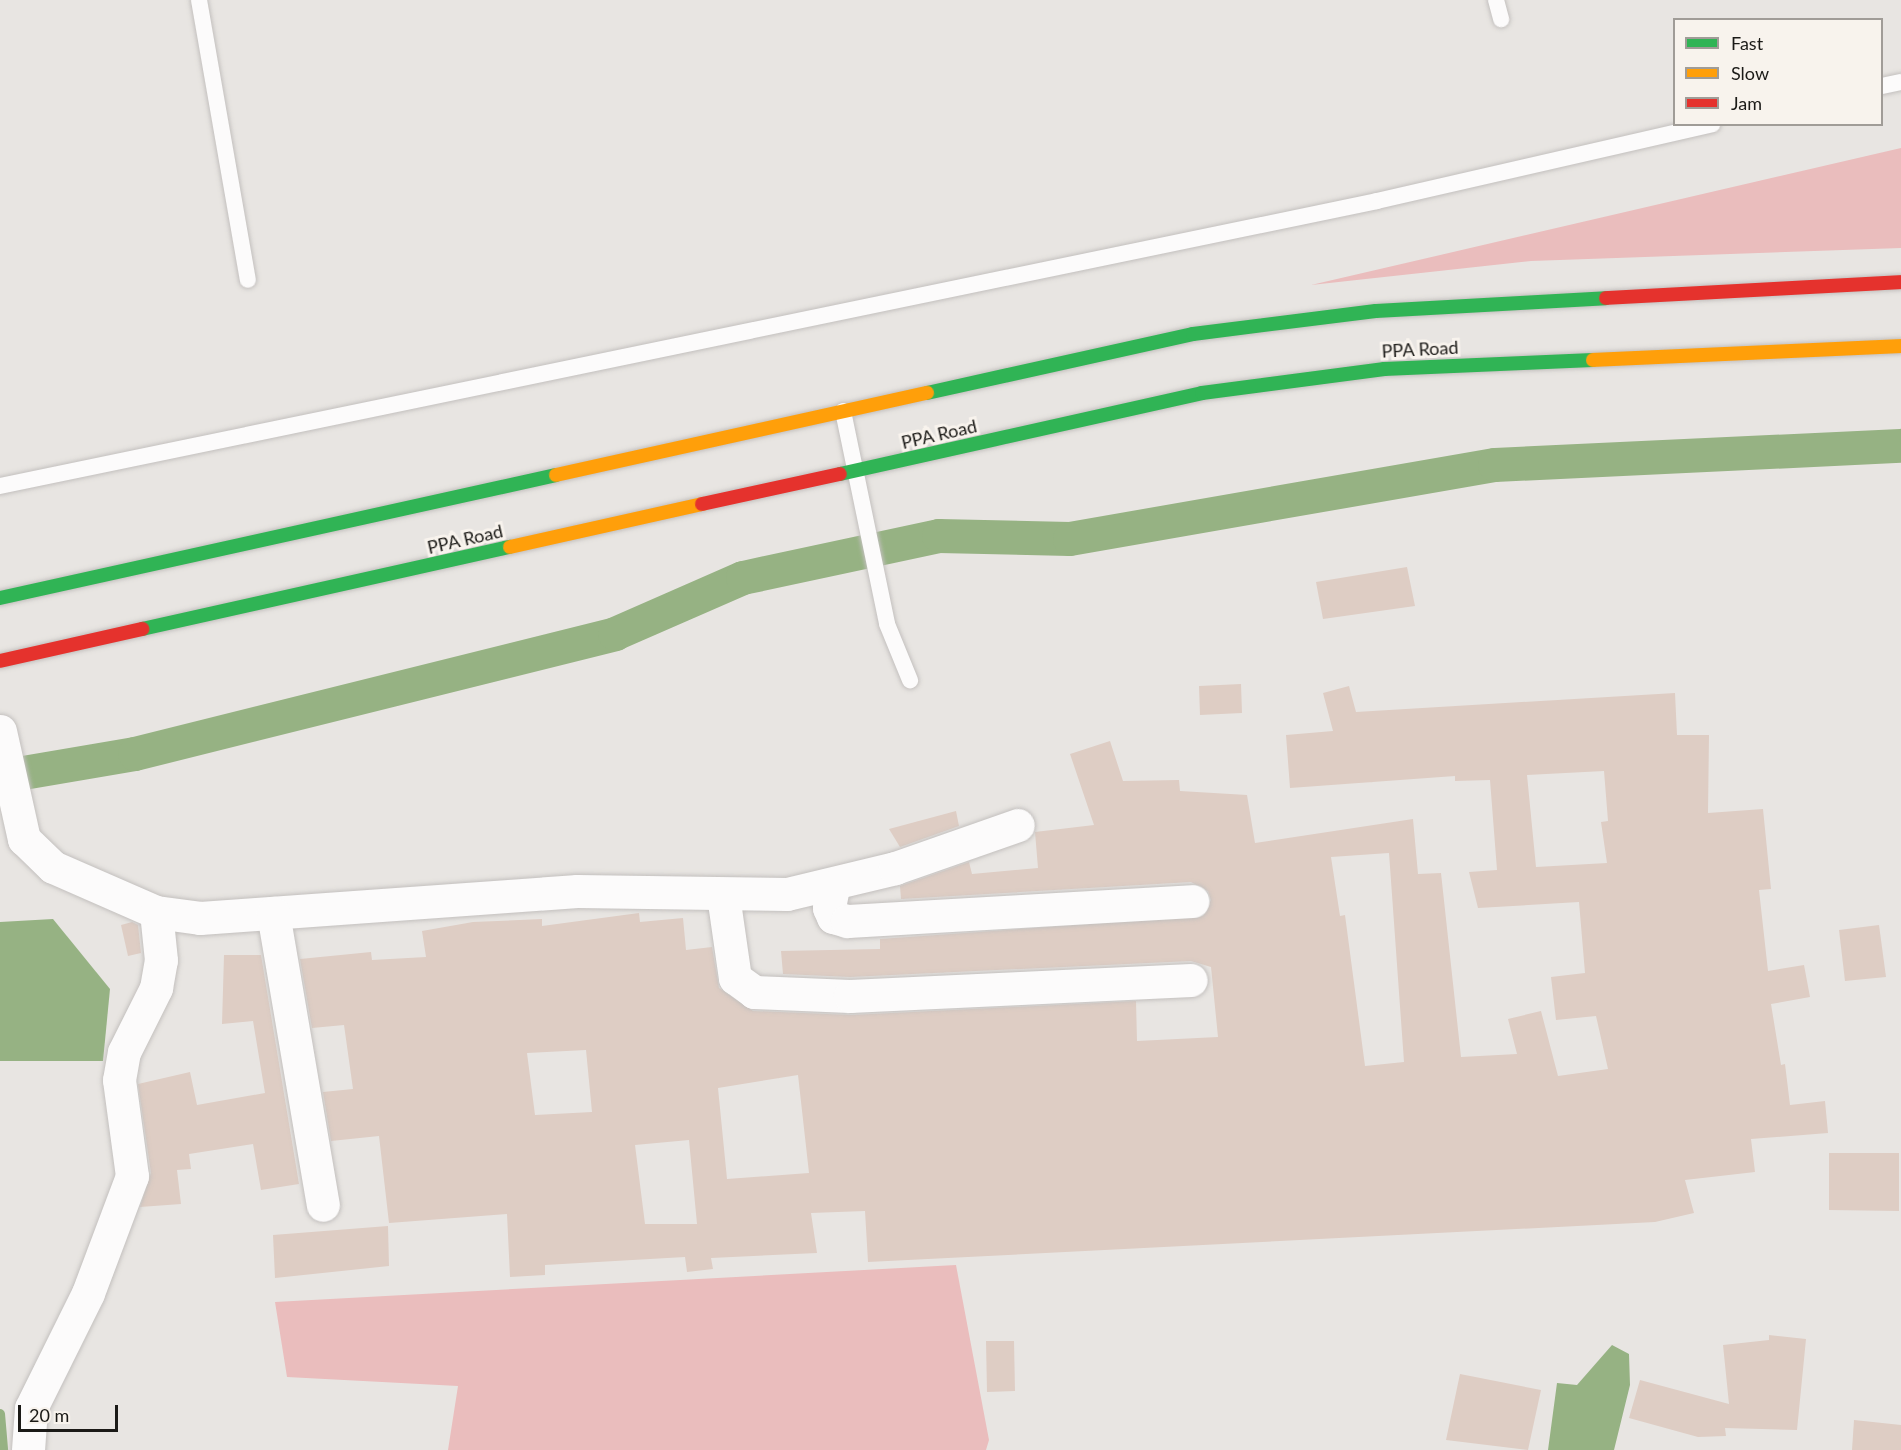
<!DOCTYPE html>
<html>
<head>
<meta charset="utf-8">
<style>
	body { margin:0 }
	#map { position:relative; width:1901px; height:1450px; overflow:hidden; background:#e8e5e2; font-family:Lato,sans-serif }
	div>[style] { position:absolute }
	.green>* { inset:0; background:#eabdbd }
	.water>* { inset:0; background:#96b283 }
	.stream>* { height:10px; margin:-5px; padding:0 5px; transform-origin:5px; border-radius:5px; background:#96b283 }
	.canal>* { height:34px; margin:-17px; padding:0 17px; transform-origin:17px; border-radius:17px; background:#96b283 }
	.building>* { inset:0; background:#decdc4 }
	.roads { filter:drop-shadow(0 0 2px #c3c0be) drop-shadow(0 0 2px #c3c0be) }
	.lane>* { height:16px; margin:-8px; padding:0 8px; transform-origin:8px; border-radius:8px; background:#fcfbfb }
	.street>* { height:33px; margin:-16.5px; padding:0 16.5px; transform-origin:16.5px; border-radius:16.5px; background:#fcfbfb }
	.fast>* { height:14px; margin:-7px; padding:0 7px; transform-origin:7px; border-radius:7px; background:#30b455 }
	.slow>* { height:14px; margin:-7px; padding:0 7px; transform-origin:7px; border-radius:7px; background:#ff9f0a }
	.jam>* { height:14px; margin:-7px; padding:0 7px; transform-origin:7px; border-radius:7px; background:#e5322d }
	span { translate:-50% -50%; white-space:nowrap; text-align:center; line-height:1.15; -webkit-text-stroke:6px #f8f3ed; paint-order:stroke }
	.street-label { font-size:18px; color:#1b1a17 }
	.legend { position:absolute; left:1673px; top:18px; width:210px; height:108px; box-sizing:border-box; background:#f8f3ed; border:2px solid #a09c97; margin:0; padding:8px 10px; list-style:none; font-size:18px; color:#1b1a17 }
	.legend li { display:flex; align-items:center; gap:12px; height:30px }
	.legend b { width:30px; border:2px solid #a09c97 }
	.scale { position:absolute; left:18px; top:1405px; width:100px; height:27px; box-sizing:border-box; border:3px solid #1b1a17; border-top:0; padding-left:8px; font-size:18px; line-height:21px; white-space:nowrap; color:#1b1a17; -webkit-text-stroke:4px #f8f3ed; paint-order:stroke }
</style>
</head>
<body>
<div id="map">
	<div class="green">
		<i style="clip-path:polygon(1901px 148px,1901px 248px,1531px 261px,1311px 285px)"></i>
		<i style="clip-path:polygon(956px 1265px,989px 1440px,986px 1450px,448px 1450px,458px 1386px,287px 1377px,275px 1302px)"></i>
	</div>
	<div class="water">
		<i style="clip-path:polygon(53px 919px,110px 989px,103px 1061px,0 1061px,0 922px)"></i>
		<i style="clip-path:polygon(1612px 1345px,1629px 1354px,1630px 1385px,1614px 1450px,1548px 1450px,1557px 1383px,1577px 1385px)"></i>
	</div>
	<div class="stream">
		<i style="left:0;top:1414px;width:36px;rotate:85deg"></i>
	</div>
	<div class="canal">
		<i style="left:0;top:777px;width:137px;rotate:-9.7deg"></i>
		<i style="left:135px;top:754px;width:495px;rotate:-14deg"></i>
		<i style="left:615px;top:634px;width:140px;rotate:-23.6deg"></i>
		<i style="left:743px;top:578px;width:200px;rotate:-12.1deg"></i>
		<i style="left:939px;top:536px;width:131px;rotate:1.3deg"></i>
		<i style="left:1070px;top:539px;width:431px;rotate:-9.9deg"></i>
		<i style="left:1495px;top:465px;width:406px;rotate:-2.7deg"></i>
	</div>
	<div class="building">
		<i style="clip-path:polygon(1407px 567px,1415px 606px,1323px 619px,1316px 582px)"></i>
		<i style="clip-path:polygon(1241px 684px,1242px 713px,1200px 715px,1199px 686px)"></i>
		<i style="clip-path:polygon(evenodd,1349px 686px,1356px 712px,1675px 693px,1677px 735px,1709px 735px,1708px 813px,1763px 809px,1771px 889px,1759px 890px,1768px 971px,1804px 965px,1810px 997px,1771px 1004px,1781px 1065px,1785px 1064px,1790px 1105px,1825px 1101px,1828px 1133px,1751px 1139px,1755px 1172px,1685px 1180px,1694px 1213px,1655px 1222px,868px 1262px,865px 1211px,811px 1213px,817px 1253px,711px 1258px,713px 1269px,687px 1272px,685px 1257px,545px 1265px,545px 1275px,510px 1277px,507px 1214px,389px 1223px,379px 1136px,331px 1141px,323px 1092px,353px 1089px,344px 1025px,312px 1028px,300px 959px,371px 952px,372px 960px,426px 957px,422px 931px,473px 922px,542px 919px,542px 926px,639px 913px,640px 922px,683px 918px,686px 950px,712px 947px,719px 988px,753px 1011px,851px 1015px,1136px 1001px,1137px 1041px,1218px 1037px,1211px 967px,1191px 961px,850px 977px,783px 974px,781px 951px,880px 949px,880px 939px,1203px 916px,1211px 900px,1208px 891px,1191px 882px,901px 899px,900px 886px,969px 862px,972px 874px,1038px 868px,1035px 832px,1094px 825px,1070px 754px,1110px 741px,1123px 781px,1179px 780px,1180px 791px,1247px 795px,1255px 843px,1413px 819px,1418px 874px,1441px 873px,1461px 1057px,1517px 1054px,1508px 1019px,1541px 1011px,1558px 1076px,1608px 1069px,1596px 1016px,1556px 1020px,1551px 977px,1585px 973px,1579px 902px,1478px 908px,1469px 872px,1497px 870px,1490px 780px,1455px 781px,1455px 776px,1290px 788px,1286px 735px,1333px 731px,1323px 693px,1349px 686px,1604px 771px,1608px 821px,1601px 822px,1607px 863px,1536px 867px,1527px 775px,1604px 771px,1349px 686px,1389px 853px,1404px 1062px,1365px 1066px,1345px 915px,1340px 916px,1331px 857px,1389px 853px,1349px 686px,586px 1050px,592px 1112px,535px 1115px,527px 1053px,586px 1050px,1349px 686px,798px 1075px,809px 1173px,727px 1179px,718px 1088px,798px 1075px,1349px 686px,689px 1140px,697px 1224px,645px 1224px,635px 1145px,689px 1140px)"></i>
		<i style="clip-path:polygon(956px 811px,959px 826px,900px 847px,889px 829px)"></i>
		<i style="clip-path:polygon(132px 922px,138px 925px,141px 953px,128px 956px,121px 925px)"></i>
		<i style="clip-path:polygon(1879px 925px,1886px 977px,1845px 981px,1839px 930px)"></i>
		<i style="clip-path:polygon(224px 955px,261px 955px,299px 1184px,261px 1190px,253px 1144px,189px 1154px,191px 1169px,177px 1170px,181px 1204px,140px 1207px,151px 1173px,138px 1084px,190px 1072px,197px 1105px,265px 1093px,253px 1021px,222px 1024px)"></i>
		<i style="clip-path:polygon(1829px 1153px,1899px 1153px,1899px 1211px,1829px 1210px)"></i>
		<i style="clip-path:polygon(388px 1226px,389px 1266px,275px 1278px,273px 1235px)"></i>
		<i style="clip-path:polygon(1769px 1335px,1806px 1339px,1797px 1430px,1725px 1428px,1726px 1436px,1698px 1437px,1629px 1418px,1640px 1380px,1729px 1404px,1723px 1345px,1769px 1340px)"></i>
		<i style="clip-path:polygon(986px 1341px,1014px 1341px,1015px 1391px,987px 1392px)"></i>
		<i style="clip-path:polygon(1460px 1374px,1541px 1390px,1528px 1450px,1446px 1440px)"></i>
		<i style="clip-path:polygon(1854px 1420px,1901px 1425px,1901px 1450px,1852px 1450px)"></i>
	</div>
	<div class="roads">
		<div class="lane">
			<i style="left:199px;top:0;width:284px;rotate:80.1deg"></i>
			<i style="left:1496px;top:0;width:20px;rotate:75deg"></i>
			<i style="left:1882px;top:86px;width:19px;rotate:-12deg"></i>
			<i style="left:843px;top:411px;width:217px;rotate:78.3deg"></i>
			<i style="left:887px;top:624px;width:61px;rotate:67.7deg"></i>
			<i style="left:0;top:486px;width:1406px;rotate:-11.69deg"></i>
			<i style="left:1377px;top:201px;width:344px;rotate:-12.9deg"></i>
		</div>
		<div class="street">
			<i style="left:0;top:731px;width:111px;rotate:77.5deg"></i>
			<i style="left:24px;top:839px;width:40px;rotate:44deg"></i>
			<i style="left:53px;top:867px;width:112px;rotate:23.6deg"></i>
			<i style="left:156px;top:912px;width:44px;rotate:7.8deg"></i>
			<i style="left:200px;top:918px;width:378px;rotate:-4.1deg"></i>
			<i style="left:577px;top:891px;width:210px;rotate:0.8deg"></i>
			<i style="left:787px;top:894px;width:111px;rotate:-13.5deg"></i>
			<i style="left:895px;top:868px;width:130px;rotate:-19.3deg"></i>
			<i style="left:833px;top:887px;width:21px;rotate:101deg"></i>
			<i style="left:829px;top:908px;width:10px;rotate:66deg"></i>
			<i style="left:833px;top:917px;width:15px;rotate:16deg"></i>
			<i style="left:847px;top:921px;width:346px;rotate:-3.3deg"></i>
			<i style="left:723px;top:895px;width:84px;rotate:81.8deg"></i>
			<i style="left:735px;top:978px;width:24px;rotate:36deg"></i>
			<i style="left:754px;top:992px;width:96px;rotate:2.4deg"></i>
			<i style="left:850px;top:996px;width:341px;rotate:-2.7deg"></i>
			<i style="left:273px;top:913px;width:296px;rotate:80.3deg"></i>
			<i style="left:28px;top:1450px;width:42px;rotate:-85.9deg"></i>
			<i style="left:31px;top:1408px;width:128px;rotate:-63.6deg"></i>
			<i style="left:88px;top:1293px;width:125px;rotate:-69.4deg"></i>
			<i style="left:132px;top:1176px;width:97px;rotate:-97.7deg"></i>
			<i style="left:119px;top:1080px;width:28px;rotate:-80deg"></i>
			<i style="left:124px;top:1052px;width:72px;rotate:-63.4deg"></i>
			<i style="left:156px;top:988px;width:28px;rotate:-80deg"></i>
			<i style="left:161px;top:960px;width:48px;rotate:-95.9deg"></i>
		</div>
		<div class="fast">
			<i style="left:927px;top:393px;width:272px;rotate:-12.5deg"></i>
			<i style="left:1193px;top:334px;width:184px;rotate:-7.2deg"></i>
			<i style="left:1376px;top:311px;width:230px;rotate:-3.2deg"></i>
			<i style="left:840px;top:474px;width:371px;rotate:-12.6deg"></i>
			<i style="left:1202px;top:393px;width:184px;rotate:-7.5deg"></i>
			<i style="left:1384px;top:369px;width:209px;rotate:-2.5deg"></i>
			<i style="left:0;top:598px;width:569px;rotate:-12.47deg"></i>
			<i style="left:142px;top:629px;width:377px;rotate:-12.6deg"></i>
		</div>
		<div class="slow">
			<i style="left:1593px;top:360px;width:308px;rotate:-2.6deg"></i>
			<i style="left:556px;top:475px;width:380px;rotate:-12.5deg"></i>
			<i style="left:510px;top:547px;width:197px;rotate:-12.6deg"></i>
		</div>
		<div class="jam">
			<i style="left:1606px;top:298px;width:295px;rotate:-3.1deg"></i>
			<i style="left:702px;top:504px;width:141px;rotate:-12.3deg"></i>
			<i style="left:0;top:661px;width:146px;rotate:-12.7deg"></i>
		</div>
	</div>
	<div class="street-label">
		<span style="left:1420px;top:349px;rotate:-3deg">PPA Road</span>
		<span style="left:939px;top:434px;rotate:-13deg">PPA Road</span>
		<span style="left:465px;top:539px;rotate:-13deg">PPA Road</span>
	</div>
	<ul class="legend">
	<li><b style="height:8px;background:#30b455"></b>Fast</li>
	<li><b style="height:8px;background:#ff9f0a"></b>Slow</li>
	<li><b style="height:8px;background:#e5322d"></b>Jam</li>
	</ul>
	<div class="scale">20 m</div>
</div>
</body>
</html>
